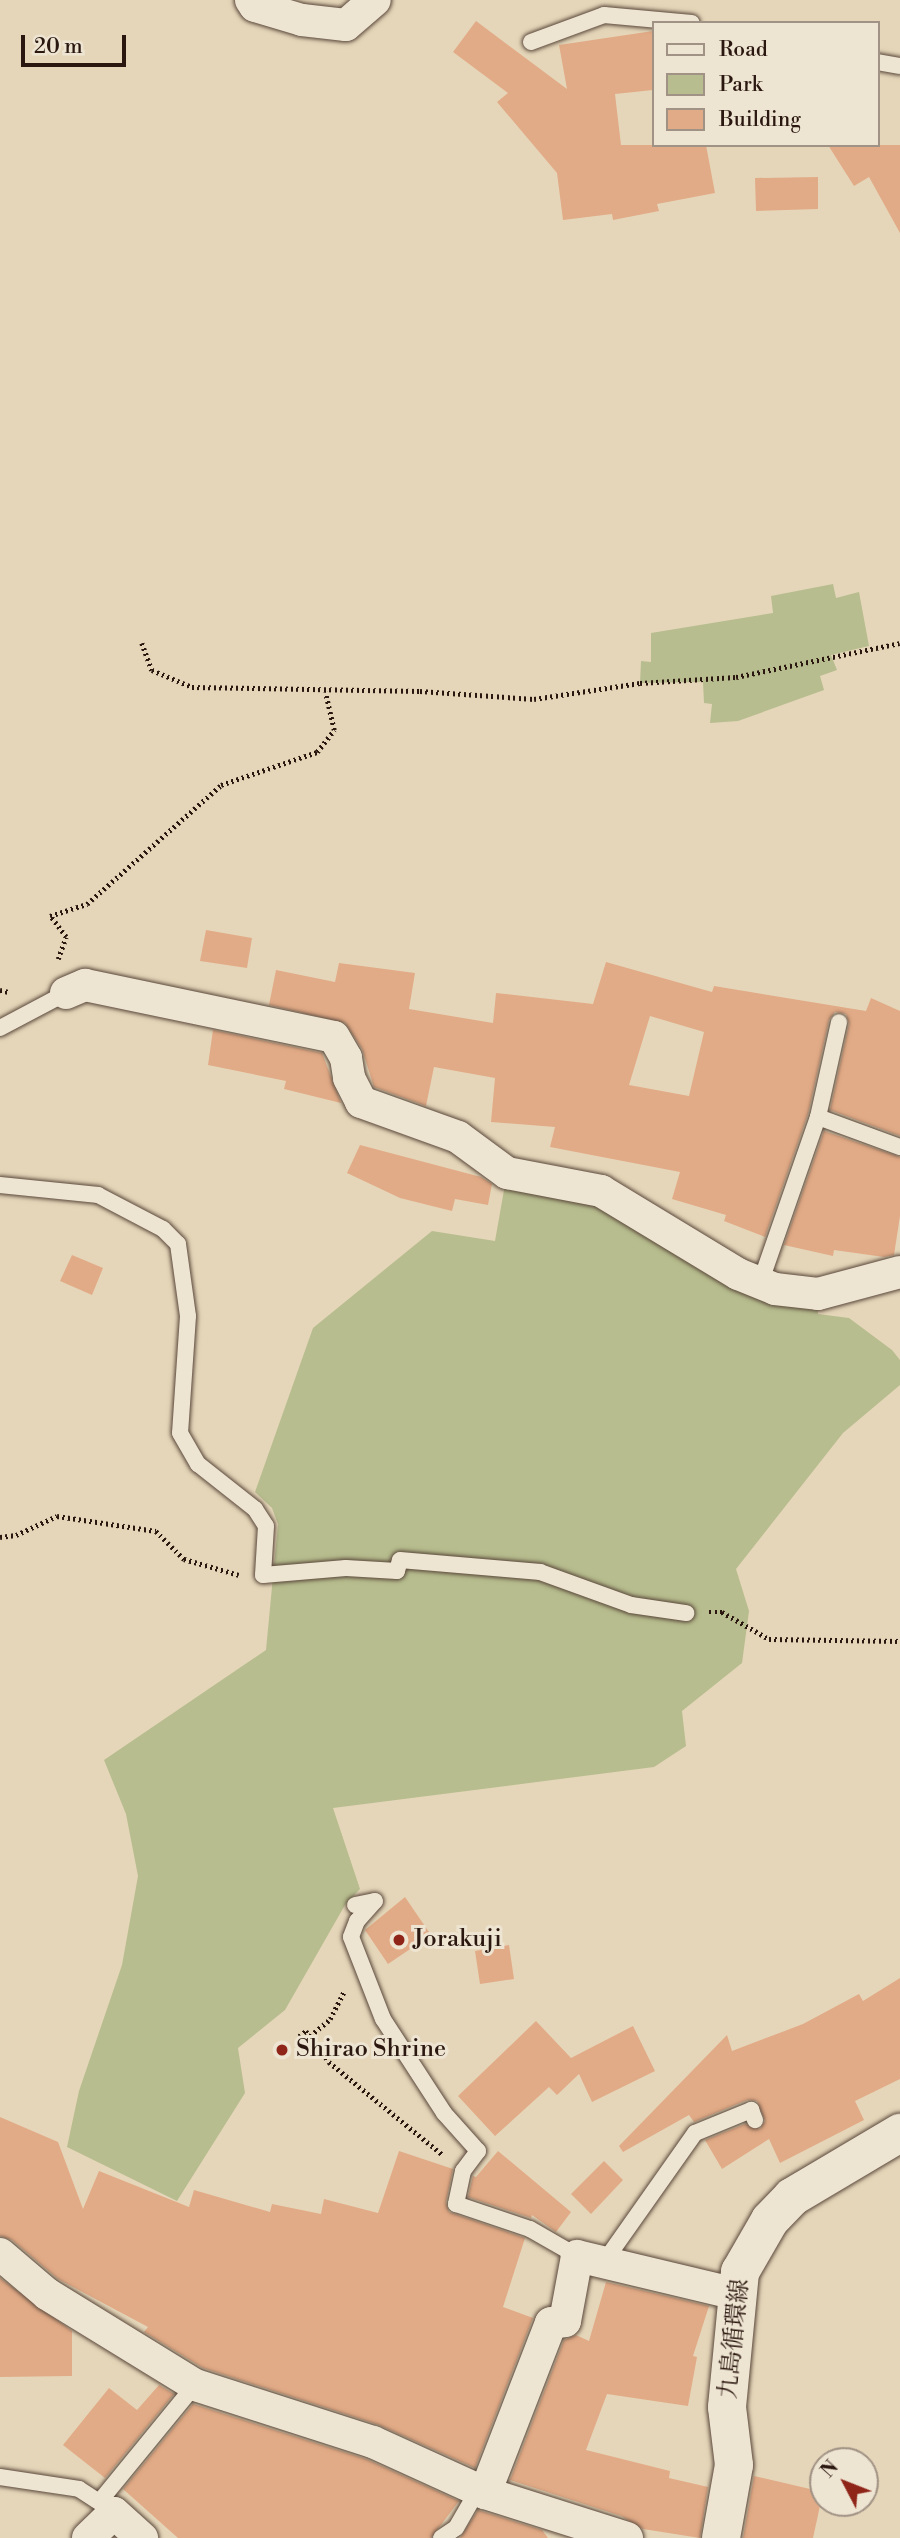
<!DOCTYPE html>
<html>
<head>
<meta charset="utf-8">
<style>
	body { margin:0 }
	#map { position:relative; width:900px; height:2538px; overflow:hidden; background:#e5d6b9; font-family:"Libre Bodoni","Noto Serif JP",serif }
	div>[style] { position:absolute }
	.green>* { inset:0; background:#b7bd8e }
	.building>* { inset:0; background:#e2ab87 }
	.path>* { height:4.5px; margin-top:-2.25px; transform-origin:0; background:repeating-linear-gradient(90deg,#2a170f 0 2px,transparent 0 5.5px) }
	.roads { filter:drop-shadow(0 0 2px #59473a) drop-shadow(0 0 2px #59473a) }
	.lane>* { height:16px; margin:-8px; padding:0 8px; transform-origin:8px; border-radius:8px; background:#eee4d2 }
	.street>* { height:32px; margin:-16px; padding:0 16px; transform-origin:16px; border-radius:16px; background:#eee4d2 }
	.secondary>* { height:38px; margin:-19px; padding:0 19px; transform-origin:19px; border-radius:19px; background:#eee4d2 }
	.dots>* { width:19px; height:19px; translate:-50% -50%; box-sizing:border-box; border:4px solid #eee4d2; border-radius:50% }
	span { translate:-50% -50%; white-space:nowrap; text-align:center; line-height:1.15; -webkit-text-stroke:6px #eee4d2; paint-order:stroke }
	.poi-label { font-size:24px; color:#2a170f }
	.left { translate:0 -50%; text-align:left }
	.street-label { font-size:24px; color:#2a170f }
	.legend { position:absolute; left:652px; top:21px; width:228px; height:126px; box-sizing:border-box; background:#eee4d2; border:2px solid #a09284; margin:0; padding:9px 12px; list-style:none; font-size:21px; color:#2a170f }
	.legend li { display:flex; align-items:center; gap:14px; height:35px }
	.legend b { width:35px; border:2px solid #a09284 }
	.north { position:absolute; left:809px; top:2447px; width:70px; height:70px; box-sizing:border-box; background:#eee4d2; border:2px solid #a09284; border-radius:50%; rotate:312deg; font-size:19px; font-weight:700; line-height:28px; text-align:center; color:#2a170f }
	.north::after { content:''; display:block; margin:auto; width:24px; height:32px; background:#8f2418; clip-path:polygon(50% 0,100% 100%,50% 72%,0 100%) }
	.scale { position:absolute; left:21px; top:35px; width:105px; height:32px; box-sizing:border-box; border:4px solid #2a170f; border-top:0; padding-left:9px; font-size:21px; line-height:24px; white-space:nowrap; color:#2a170f; -webkit-text-stroke:5px #eee4d2; paint-order:stroke }
</style>
</head>
<body>
<div id="map">
	<div class="green">
		<i style="clip-path:polygon(833px 584px,836px 598px,859px 592px,869px 646px,831px 655px,837px 670px,820px 676px,824px 690px,738px 721px,710px 723px,712px 704px,704px 703px,703px 682px,640px 683px,641px 661px,651px 662px,651px 633px,773px 613px,771px 596px)"></i>
		<i style="clip-path:polygon(507px 1173px,537px 1177px,738px 1274px,818px 1294px,818px 1314px,849px 1318px,892px 1350px,900px 1360px,900px 1385px,843px 1433px,736px 1569px,749px 1611px,742px 1663px,682px 1711px,686px 1746px,654px 1767px,333px 1808px,360px 1889px,345px 1905px,285px 2010px,238px 2048px,245px 2093px,177px 2201px,67px 2147px,79px 2091px,122px 1965px,138px 1876px,126px 1814px,104px 1760px,266px 1650px,278px 1524px,272px 1508px,255px 1492px,313px 1328px,432px 1231px,495px 1241px)"></i>
	</div>
	<div class="building">
		<i style="clip-path:polygon(476px 21px,567px 89px,559px 45px,653px 31px,653px 90px,615px 94px,621px 145px,706px 145px,715px 193px,657px 204px,659px 211px,613px 220px,612px 214px,563px 220px,557px 173px,497px 102px,508px 93px,453px 52px)"></i>
		<i style="clip-path:polygon(828px 145px,900px 145px,900px 233px,869px 177px,854px 186px)"></i>
		<i style="clip-path:polygon(818px 177px,818px 209px,756px 211px,755px 178px)"></i>
		<i style="clip-path:polygon(206px 930px,252px 938px,247px 968px,200px 961px)"></i>
		<i style="clip-path:polygon(evenodd,606px 962px,712px 992px,714px 986px,866px 1011px,871px 998px,900px 1011px,900px 1136px,830px 1110px,849px 1024px,846px 1014px,835px 1012px,829px 1020px,808px 1114px,765px 1237px,724px 1221px,726px 1215px,672px 1199px,680px 1172px,550px 1147px,555px 1127px,491px 1122px,495px 1078px,434px 1067px,426px 1106px,374px 1087px,362px 1049px,345px 1023px,269px 1005px,276px 970px,335px 982px,339px 963px,415px 973px,409px 1009px,493px 1023px,496px 993px,593px 1004px,606px 962px,650px 1016px,704px 1032px,689px 1096px,629px 1085px,650px 1016px)"></i>
		<i style="clip-path:polygon(213px 1030px,322px 1053px,341px 1103px,284px 1089px,286px 1081px,208px 1065px)"></i>
		<i style="clip-path:polygon(824px 1131px,900px 1157px,900px 1216px,894px 1255px,884px 1257px,834px 1250px,833px 1256px,784px 1245px)"></i>
		<i style="clip-path:polygon(360px 1145px,481px 1177px,492px 1184px,488px 1205px,455px 1199px,452px 1211px,400px 1198px,347px 1173px)"></i>
		<i style="clip-path:polygon(72px 1255px,103px 1268px,92px 1295px,60px 1281px)"></i>
		<i style="clip-path:polygon(405px 1897px,431px 1935px,388px 1964px,365px 1930px)"></i>
		<i style="clip-path:polygon(509px 1945px,514px 1979px,480px 1984px,475px 1951px)"></i>
		<i style="clip-path:polygon(900px 1978px,900px 2079px,855px 2101px,864px 2120px,780px 2163px,769px 2139px,722px 2169px,705px 2140px,745px 2124px,760px 2129px,765px 2121px,757px 2101px,747px 2100px,694px 2122px,689px 2115px,623px 2152px,619px 2146px,727px 2035px,732px 2051px,803px 2024px,859px 1994px,863px 2001px)"></i>
		<i style="clip-path:polygon(536px 2021px,571px 2058px,633px 2026px,655px 2071px,592px 2102px,579px 2074px,557px 2095px,549px 2087px,495px 2136px,458px 2096px)"></i>
		<i style="clip-path:polygon(0 2117px,58px 2142px,83px 2209px,99px 2171px,189px 2207px,194px 2190px,270px 2212px,272px 2204px,321px 2214px,324px 2199px,378px 2213px,399px 2151px,453px 2169px,446px 2202px,449px 2212px,525px 2238px,503px 2307px,533px 2318px,475px 2468px,379px 2425px,203px 2368px,144px 2332px,148px 2327px,58px 2279px,12px 2240px,0 2236px)"></i>
		<i style="clip-path:polygon(498px 2151px,571px 2212px,556px 2232px,532px 2215px,531px 2218px,468px 2197px,473px 2176px,476px 2177px)"></i>
		<i style="clip-path:polygon(604px 2161px,623px 2180px,591px 2214px,571px 2194px)"></i>
		<i style="clip-path:polygon(0 2278px,72px 2331px,72px 2376px,0 2377px)"></i>
		<i style="clip-path:polygon(606px 2282px,709px 2306px,693px 2356px,697px 2357px,688px 2406px,607px 2394px,586px 2450px,670px 2471px,669px 2478px,708px 2487px,700px 2538px,643px 2529px,621px 2516px,510px 2480px,564px 2340px,576px 2335px,589px 2341px)"></i>
		<i style="clip-path:polygon(159px 2385px,174px 2394px,105px 2478px,63px 2445px,109px 2388px,137px 2410px)"></i>
		<i style="clip-path:polygon(193px 2404px,366px 2459px,459px 2501px,431px 2538px,178px 2538px,123px 2489px)"></i>
		<i style="clip-path:polygon(754px 2476px,823px 2492px,813px 2538px,743px 2538px)"></i>
		<i style="clip-path:polygon(478px 2510px,542px 2530px,548px 2538px,460px 2538px)"></i>
	</div>
	<div class="path">
		<i style="left:142px;top:643px;width:29px;rotate:70deg"></i>
		<i style="left:152px;top:670px;width:43px;rotate:23deg"></i>
		<i style="left:192px;top:687px;width:228px;rotate:1deg"></i>
		<i style="left:420px;top:691px;width:114px;rotate:4deg"></i>
		<i style="left:534px;top:699px;width:107px;rotate:-8.6deg"></i>
		<i style="left:640px;top:683px;width:96px;rotate:-3.6deg"></i>
		<i style="left:736px;top:677px;width:167px;rotate:-11.7deg"></i>
		<i style="left:58px;top:959px;width:23px;rotate:-70deg"></i>
		<i style="left:66px;top:937px;width:26px;rotate:-127deg"></i>
		<i style="left:50px;top:916px;width:39px;rotate:-18deg"></i>
		<i style="left:87px;top:904px;width:179px;rotate:-41.6deg"></i>
		<i style="left:221px;top:785px;width:102px;rotate:-19deg"></i>
		<i style="left:317px;top:752px;width:28px;rotate:-52deg"></i>
		<i style="left:334px;top:730px;width:39px;rotate:-103deg"></i>
		<i style="left:0;top:990px;width:9px;rotate:13deg"></i>
		<i style="left:0;top:1537px;width:16px;rotate:-7deg"></i>
		<i style="left:16px;top:1535px;width:45px;rotate:-24.9deg"></i>
		<i style="left:57px;top:1516px;width:100px;rotate:8.6deg"></i>
		<i style="left:156px;top:1531px;width:40px;rotate:45deg"></i>
		<i style="left:184px;top:1559px;width:57px;rotate:16.2deg"></i>
		<i style="left:709px;top:1612px;width:13px"></i>
		<i style="left:722px;top:1612px;width:54px;rotate:29.9deg"></i>
		<i style="left:769px;top:1639px;width:131px;rotate:0.9deg"></i>
		<i style="left:299px;top:2036px;width:9px;rotate:-36deg"></i>
		<i style="left:306px;top:2031px;width:39px;rotate:53deg"></i>
		<i style="left:329px;top:2062px;width:147px;rotate:39.2deg"></i>
		<i style="left:310px;top:2036px;width:26px;rotate:-40deg"></i>
		<i style="left:330px;top:2019px;width:31px;rotate:-63deg"></i>
	</div>
	<div class="roads">
		<div class="lane">
			<i style="left:531px;top:42px;width:78px;rotate:-20.3deg"></i>
			<i style="left:604px;top:15px;width:88px;rotate:5.2deg"></i>
			<i style="left:877px;top:62px;width:23px;rotate:10deg"></i>
			<i style="left:0;top:1028px;width:75px;rotate:-27.9deg"></i>
			<i style="left:818px;top:1117px;width:87px;rotate:20.1deg"></i>
			<i style="left:0;top:1185px;width:99px;rotate:5.8deg"></i>
			<i style="left:98px;top:1195px;width:73px;rotate:27.6deg"></i>
			<i style="left:163px;top:1229px;width:21px;rotate:45deg"></i>
			<i style="left:178px;top:1244px;width:73px;rotate:82.1deg"></i>
			<i style="left:188px;top:1316px;width:117px;rotate:93.9deg"></i>
			<i style="left:180px;top:1433px;width:36px;rotate:60deg"></i>
			<i style="left:198px;top:1464px;width:73px;rotate:38.3deg"></i>
			<i style="left:255px;top:1509px;width:20px;rotate:57deg"></i>
			<i style="left:266px;top:1526px;width:49px;rotate:93.5deg"></i>
			<i style="left:263px;top:1575px;width:83px;rotate:-4.8deg"></i>
			<i style="left:346px;top:1568px;width:51px;rotate:3.4deg"></i>
			<i style="left:397px;top:1571px;width:11px;rotate:-75deg"></i>
			<i style="left:400px;top:1560px;width:141px;rotate:4.9deg"></i>
			<i style="left:540px;top:1572px;width:97px;rotate:19.9deg"></i>
			<i style="left:631px;top:1605px;width:56px;rotate:8.3deg"></i>
			<i style="left:764px;top:1272px;width:164px;rotate:-70.8deg"></i>
			<i style="left:818px;top:1117px;width:97px;rotate:-77.5deg"></i>
			<i style="left:355px;top:1905px;width:20px;rotate:-11deg"></i>
			<i style="left:375px;top:1901px;width:27px;rotate:132deg"></i>
			<i style="left:357px;top:1921px;width:17px;rotate:111deg"></i>
			<i style="left:351px;top:1937px;width:88px;rotate:68.7deg"></i>
			<i style="left:383px;top:2019px;width:112px;rotate:57deg"></i>
			<i style="left:444px;top:2113px;width:51px;rotate:48.2deg"></i>
			<i style="left:478px;top:2151px;width:25px;rotate:127deg"></i>
			<i style="left:463px;top:2171px;width:34px;rotate:102deg"></i>
			<i style="left:456px;top:2204px;width:78px;rotate:18.7deg"></i>
			<i style="left:530px;top:2229px;width:54px;rotate:29.9deg"></i>
			<i style="left:604px;top:2262px;width:158px;rotate:-54.8deg"></i>
			<i style="left:695px;top:2133px;width:61px;rotate:-22.3deg"></i>
			<i style="left:751px;top:2110px;width:11px;rotate:68deg"></i>
			<i style="left:0;top:2477px;width:80px;rotate:8.6deg"></i>
			<i style="left:79px;top:2489px;width:33px;rotate:33deg"></i>
			<i style="left:100px;top:2501px;width:150px;rotate:-50.7deg"></i>
			<i style="left:441px;top:2538px;width:18px;rotate:-34deg"></i>
			<i style="left:456px;top:2528px;width:46px;rotate:-60.1deg"></i>
		</div>
		<div class="street">
			<i style="left:251px;top:0;width:7px;rotate:56deg"></i>
			<i style="left:255px;top:6px;width:49px;rotate:16.6deg"></i>
			<i style="left:302px;top:20px;width:44px;rotate:6.5deg"></i>
			<i style="left:346px;top:25px;width:38px;rotate:-41deg"></i>
			<i style="left:66px;top:993px;width:21px;rotate:-23deg"></i>
			<i style="left:85px;top:985px;width:254px;rotate:11.8deg"></i>
			<i style="left:334px;top:1037px;width:24px;rotate:60deg"></i>
			<i style="left:346px;top:1058px;width:20px;rotate:81deg"></i>
			<i style="left:349px;top:1078px;width:27px;rotate:63deg"></i>
			<i style="left:361px;top:1102px;width:103px;rotate:19.8deg"></i>
			<i style="left:458px;top:1137px;width:61px;rotate:36.3deg"></i>
			<i style="left:507px;top:1173px;width:96px;rotate:10.8deg"></i>
			<i style="left:601px;top:1191px;width:160px;rotate:31.2deg"></i>
			<i style="left:738px;top:1274px;width:40px;rotate:22deg"></i>
			<i style="left:775px;top:1289px;width:43px;rotate:6.6deg"></i>
			<i style="left:818px;top:1294px;width:85px;rotate:-15deg"></i>
			<i style="left:0;top:2254px;width:62px;rotate:40.4deg"></i>
			<i style="left:47px;top:2294px;width:174px;rotate:31.6deg"></i>
			<i style="left:195px;top:2385px;width:187px;rotate:17.8deg"></i>
			<i style="left:373px;top:2442px;width:123px;rotate:24.5deg"></i>
			<i style="left:485px;top:2493px;width:149px;rotate:17.6deg"></i>
			<i style="left:485px;top:2493px;width:182px;rotate:-68.8deg"></i>
			<i style="left:551px;top:2323px;width:14px;rotate:-8deg"></i>
			<i style="left:565px;top:2321px;width:66px;rotate:-79.5deg"></i>
			<i style="left:577px;top:2256px;width:164px;rotate:13.4deg"></i>
			<i style="left:88px;top:2538px;width:36px;rotate:-44deg"></i>
			<i style="left:114px;top:2513px;width:38px;rotate:42deg"></i>
		</div>
		<div class="secondary">
			<i style="left:721px;top:2538px;width:74px;rotate:-79.9deg"></i>
			<i style="left:734px;top:2465px;width:58px;rotate:-96.9deg"></i>
			<i style="left:727px;top:2407px;width:136px;rotate:-84.5deg"></i>
			<i style="left:740px;top:2272px;width:60px;rotate:-60deg"></i>
			<i style="left:770px;top:2220px;width:32px;rotate:-46deg"></i>
			<i style="left:792px;top:2197px;width:126px;rotate:-30.7deg"></i>
		</div>
	</div>
	<div class="dots">
		<i style="left:399px;top:1940px;background:#8f2418"></i>
		<i style="left:282px;top:2050px;background:#8f2418"></i>
	</div>
	<div class="poi-label">
		<span class="left" style="left:413px;top:1940px">Jorakuji</span>
		<span class="left" style="left:296px;top:2050px">Shirao Shrine</span>
	</div>
	<div class="street-label">
		<span style="left:735px;top:2339px;rotate:-84deg">九島循環線</span>
	</div>
	<ul class="legend">
	<li><b style="height:9px;background:#eee4d2"></b>Road</li>
	<li><b style="height:19px;background:#b7bd8e"></b>Park</li>
	<li><b style="height:19px;background:#e2ab87"></b>Building</li>
	</ul>
	<div class="north">N</div>
	<div class="scale">20 m</div>
</div>
</body>
</html>
